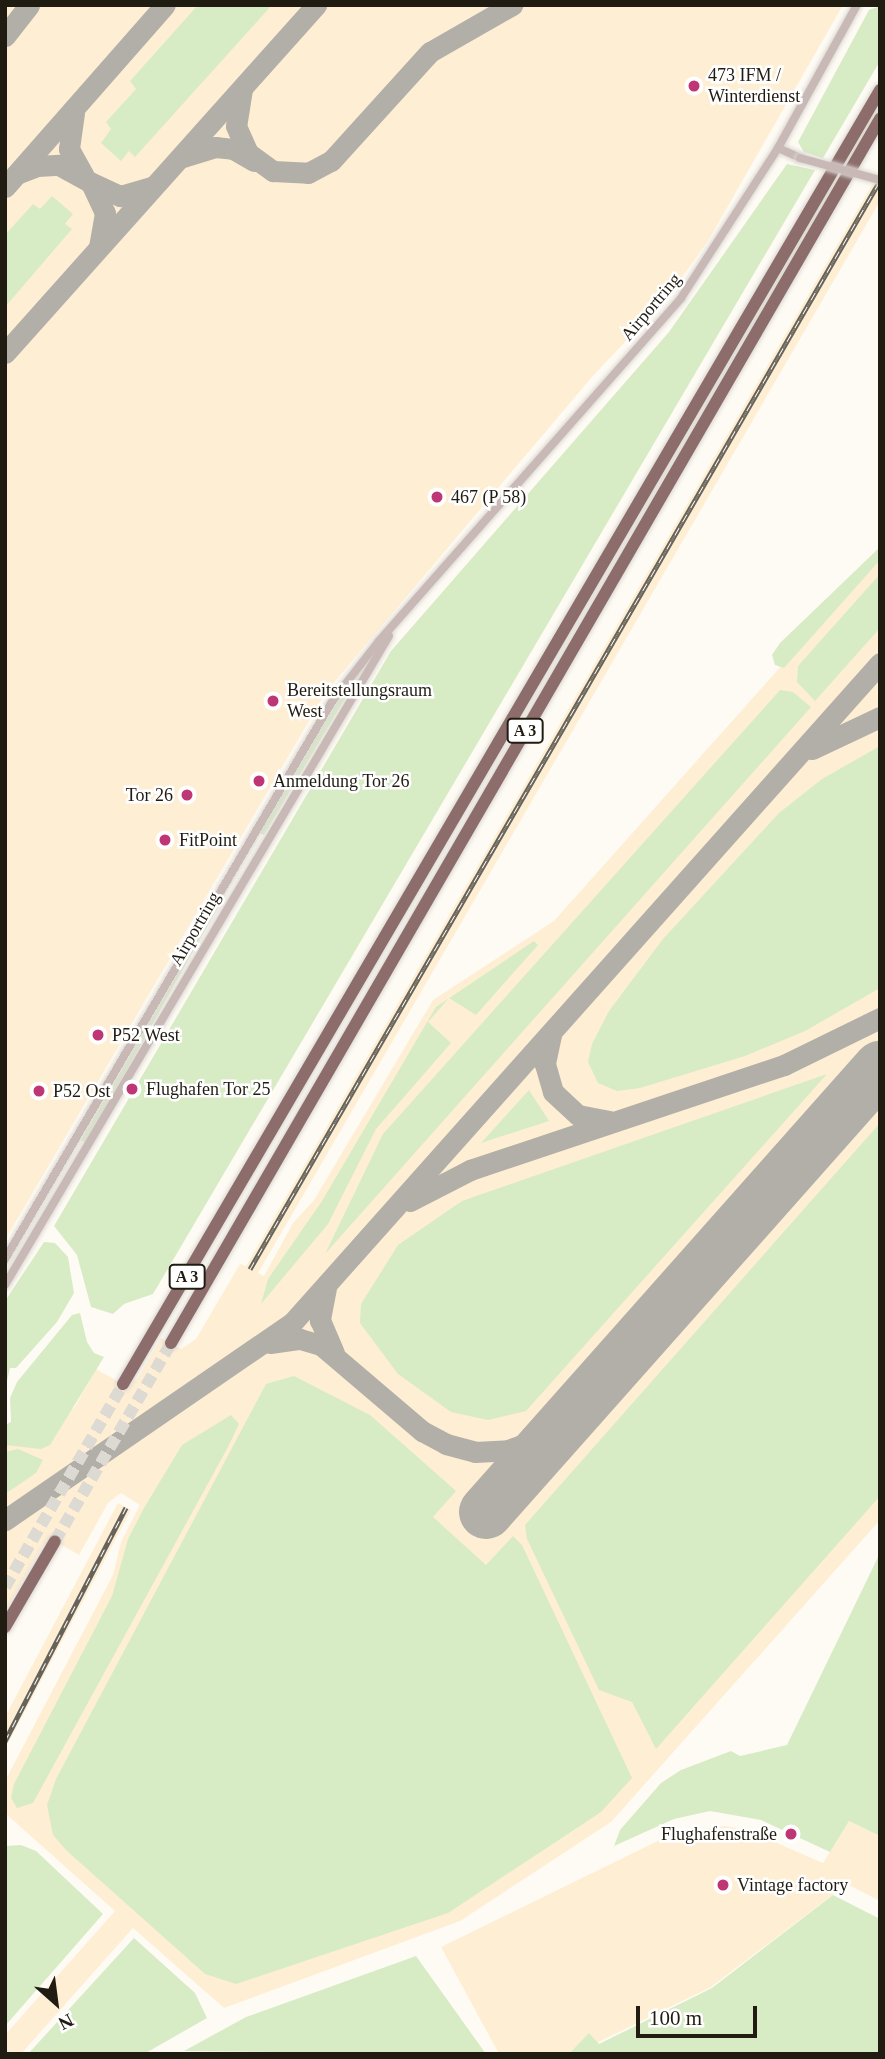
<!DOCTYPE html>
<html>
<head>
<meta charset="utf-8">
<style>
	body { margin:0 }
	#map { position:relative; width:885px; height:2059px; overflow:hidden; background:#fefbf5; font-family:"Times New Roman",serif }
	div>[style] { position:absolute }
	.built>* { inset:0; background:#feefd4 }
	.green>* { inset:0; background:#d7ebc5 }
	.taxiway>* { height:21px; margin:-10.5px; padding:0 10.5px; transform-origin:10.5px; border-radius:10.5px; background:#b2afa8 }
	.runway>* { height:54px; margin:-27px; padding:0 27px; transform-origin:27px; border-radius:27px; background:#b2afa8 }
	.highway-tunnel>* { height:12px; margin-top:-6px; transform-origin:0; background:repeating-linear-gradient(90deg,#dddad3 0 12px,transparent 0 18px) }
	.roads { filter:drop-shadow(0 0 2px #dbd7d1) drop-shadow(0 0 2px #dbd7d1) }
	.minor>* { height:8px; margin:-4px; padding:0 4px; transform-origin:4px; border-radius:4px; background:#c8b9b7 }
	.highway>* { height:12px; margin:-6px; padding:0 6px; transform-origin:6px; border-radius:6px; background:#8c6d6b }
	.rail>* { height:5px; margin-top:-2.5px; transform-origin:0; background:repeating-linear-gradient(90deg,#fff 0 8px,#67635a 0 16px); box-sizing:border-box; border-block:2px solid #67635a }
	.bridges { filter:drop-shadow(0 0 2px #dbd7d1) drop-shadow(0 0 2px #dbd7d1) }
	.minor-bridge>* { height:8px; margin:-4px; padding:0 4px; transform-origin:4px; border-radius:4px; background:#c8b9b7 }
	.dots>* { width:19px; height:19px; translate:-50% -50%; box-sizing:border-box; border:4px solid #fff; border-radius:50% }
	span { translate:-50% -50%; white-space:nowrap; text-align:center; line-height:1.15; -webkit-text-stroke:5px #fff; paint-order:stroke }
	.shield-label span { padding:2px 5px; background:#fff; border:2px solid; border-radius:5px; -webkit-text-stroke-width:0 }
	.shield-label { font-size:16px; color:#211c12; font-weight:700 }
	.poi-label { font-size:18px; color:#211c12 }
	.left { translate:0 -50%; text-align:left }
	.right { translate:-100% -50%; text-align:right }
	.street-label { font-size:18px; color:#211c12 }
	.frame { position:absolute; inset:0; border:7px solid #211c12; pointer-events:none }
	.north { position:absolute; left:21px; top:1968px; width:70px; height:70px; -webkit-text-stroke:5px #fff; paint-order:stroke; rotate:152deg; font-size:19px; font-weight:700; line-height:28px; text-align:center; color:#211c12 }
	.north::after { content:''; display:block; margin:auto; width:24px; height:32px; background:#211c12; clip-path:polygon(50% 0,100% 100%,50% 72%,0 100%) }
	.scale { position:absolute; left:636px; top:2006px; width:121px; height:32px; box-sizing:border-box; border:4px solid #211c12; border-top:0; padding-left:9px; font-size:21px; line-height:24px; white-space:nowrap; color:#211c12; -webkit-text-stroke:5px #fff; paint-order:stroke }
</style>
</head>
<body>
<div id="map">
	<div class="built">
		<i style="clip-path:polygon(5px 5px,843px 5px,708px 241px,670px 294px,591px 378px,326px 692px,5px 1240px)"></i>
		<i style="clip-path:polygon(873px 183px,880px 185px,880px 201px,258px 1273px,264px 1276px,293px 1223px,314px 1200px,433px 1000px,554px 921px,880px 555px,880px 1520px,611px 1822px,460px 1921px,224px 2008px,133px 1928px,21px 2054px,5px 2054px,5px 2035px,115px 1911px,5px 1813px,5px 1781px,113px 1575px,121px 1542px,140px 1505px,121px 1493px,108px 1503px,79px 1555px,53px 1540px,42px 1546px,6px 1609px,5px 1445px,64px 1405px,74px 1408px,96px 1369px,126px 1386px,138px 1378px,161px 1338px,181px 1349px,196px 1339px,240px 1264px,246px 1266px)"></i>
		<i style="clip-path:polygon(118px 1503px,131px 1510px,5px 1749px,5px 1717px)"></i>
		<i style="clip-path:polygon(849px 1821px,880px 1836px,880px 1901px,847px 1884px,711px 1987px,574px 2054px,499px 2054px,441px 1947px,676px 1832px,725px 1826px,747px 1830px,823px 1863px)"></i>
	</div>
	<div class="green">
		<i style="clip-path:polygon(198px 5px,272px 5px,135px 157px,129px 151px,121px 161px,101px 143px,111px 129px,106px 122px,136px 89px,130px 81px)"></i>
		<i style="clip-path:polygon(880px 6px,880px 61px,823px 158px,804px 152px,798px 142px,869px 10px)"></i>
		<i style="clip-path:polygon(787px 164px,815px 170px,153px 1294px,124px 1304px,113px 1314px,91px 1307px,77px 1255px,54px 1226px,391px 651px,669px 332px)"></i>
		<i style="clip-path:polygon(52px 196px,73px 214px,65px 224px,72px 229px,5px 307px,5px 235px,33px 204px,40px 209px)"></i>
		<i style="clip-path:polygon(880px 547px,880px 560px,784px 668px,775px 665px,772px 655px,780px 643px)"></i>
		<i style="clip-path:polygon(880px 574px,880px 628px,815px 701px,797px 682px,798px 666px)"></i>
		<i style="clip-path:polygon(366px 663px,264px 835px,260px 833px,342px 694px)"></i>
		<i style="clip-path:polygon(780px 690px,793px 692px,811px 707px,325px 1254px,383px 1134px)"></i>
		<i style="clip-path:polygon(880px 746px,880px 988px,805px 1031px,745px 1056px,640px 1088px,617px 1091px,598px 1083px,588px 1062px,592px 1044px,609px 1011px,663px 939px,779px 813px,822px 779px)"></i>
		<i style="clip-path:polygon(244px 860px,86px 1143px,81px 1140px)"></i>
		<i style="clip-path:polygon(534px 941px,538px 945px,476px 1015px,449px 998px,428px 1022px,451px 1043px,376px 1129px,328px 1224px,261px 1304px,268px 1279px,322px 1201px,436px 1007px)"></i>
		<i style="clip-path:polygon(827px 1074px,526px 1411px,488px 1420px,451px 1412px,398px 1374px,360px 1323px,361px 1304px,398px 1245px,462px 1201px)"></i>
		<i style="clip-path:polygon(529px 1090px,549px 1121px,481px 1143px)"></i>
		<i style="clip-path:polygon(880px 1123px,880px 1496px,656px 1749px,632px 1702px,599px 1690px,527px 1539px,525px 1525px)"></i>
		<i style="clip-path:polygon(44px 1242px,55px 1243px,68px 1257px,74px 1293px,57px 1322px,16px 1368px,10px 1368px,5px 1390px,5px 1301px)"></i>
		<i style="clip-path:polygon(80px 1313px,87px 1342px,94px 1353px,104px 1357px,50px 1445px,41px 1449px,5px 1445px,5px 1425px,11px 1422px,10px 1398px,17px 1382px,72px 1315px)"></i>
		<i style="clip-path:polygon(294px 1376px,370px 1415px,456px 1491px,433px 1517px,486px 1565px,513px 1536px,522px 1545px,632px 1778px,601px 1812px,448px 1913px,236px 1984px,205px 1974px,66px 1850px,53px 1835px,47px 1805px,56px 1779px,266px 1384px)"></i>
		<i style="clip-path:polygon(231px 1415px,239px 1424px,228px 1447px,33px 1803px,17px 1808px,11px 1798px,14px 1784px,112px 1596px,128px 1539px,144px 1508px,182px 1445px)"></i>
		<i style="clip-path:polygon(18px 1449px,43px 1460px,36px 1473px,5px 1494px,5px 1452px)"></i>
		<i style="clip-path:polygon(880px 1553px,880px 1836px,849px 1821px,830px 1852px,761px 1820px,710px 1811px,674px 1819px,614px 1846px,620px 1830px,661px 1783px,681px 1770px,731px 1751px,740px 1756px,787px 1745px)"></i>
		<i style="clip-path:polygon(21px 1845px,36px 1851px,103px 1914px,5px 2026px,5px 1846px)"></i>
		<i style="clip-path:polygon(833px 1895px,880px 1919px,880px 2054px,569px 2054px,589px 2033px,599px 2044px,712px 1988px)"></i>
		<i style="clip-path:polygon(134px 1938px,195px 1993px,207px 2018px,144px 2054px,28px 2054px)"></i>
		<i style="clip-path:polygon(416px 1956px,486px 2054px,184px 2051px,246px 2017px)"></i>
	</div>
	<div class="taxiway">
		<i style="left:5px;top:36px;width:39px;rotate:-52deg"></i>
		<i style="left:242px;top:89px;width:37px;rotate:99deg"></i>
		<i style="left:236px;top:126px;width:30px;rotate:66deg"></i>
		<i style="left:248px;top:153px;width:31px;rotate:36deg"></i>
		<i style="left:273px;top:171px;width:35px;rotate:3deg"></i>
		<i style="left:308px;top:173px;width:26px;rotate:-28deg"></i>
		<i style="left:331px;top:161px;width:147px;rotate:-47.8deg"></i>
		<i style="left:430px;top:52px;width:95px;rotate:-29.8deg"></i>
		<i style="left:74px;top:113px;width:36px;rotate:98deg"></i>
		<i style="left:69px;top:149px;width:31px;rotate:61deg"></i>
		<i style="left:183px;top:157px;width:34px;rotate:-17deg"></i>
		<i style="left:215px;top:147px;width:18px;rotate:6deg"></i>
		<i style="left:233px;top:149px;width:24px;rotate:30deg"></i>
		<i style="left:19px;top:173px;width:19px;rotate:-21deg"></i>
		<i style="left:37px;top:166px;width:22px;rotate:-3deg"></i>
		<i style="left:59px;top:165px;width:37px;rotate:29deg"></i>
		<i style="left:91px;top:183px;width:33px;rotate:65deg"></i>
		<i style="left:105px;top:213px;width:34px;rotate:100deg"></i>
		<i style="left:92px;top:183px;width:31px;rotate:25deg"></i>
		<i style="left:120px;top:196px;width:33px;rotate:-16deg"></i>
		<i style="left:5px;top:187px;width:242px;rotate:-48.7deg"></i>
		<i style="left:5px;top:353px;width:467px;rotate:-48.2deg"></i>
		<i style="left:812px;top:749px;width:75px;rotate:-25.2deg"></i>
		<i style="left:551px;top:1035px;width:30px;rotate:102deg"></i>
		<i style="left:545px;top:1064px;width:29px;rotate:74deg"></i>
		<i style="left:553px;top:1092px;width:34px;rotate:43deg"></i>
		<i style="left:578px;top:1115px;width:32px;rotate:11deg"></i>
		<i style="left:410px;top:1201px;width:68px;rotate:-27.3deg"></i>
		<i style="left:470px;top:1170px;width:331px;rotate:-18.5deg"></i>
		<i style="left:784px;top:1065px;width:107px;rotate:-26.1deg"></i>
		<i style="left:326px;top:1288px;width:33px;rotate:101deg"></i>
		<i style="left:320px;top:1320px;width:36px;rotate:67deg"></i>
		<i style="left:270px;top:1343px;width:30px;rotate:-8deg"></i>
		<i style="left:300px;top:1339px;width:22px;rotate:16deg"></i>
		<i style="left:321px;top:1345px;width:133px;rotate:40.4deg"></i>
		<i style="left:422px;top:1431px;width:27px;rotate:28deg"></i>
		<i style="left:446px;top:1444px;width:30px;rotate:15deg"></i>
		<i style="left:475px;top:1452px;width:33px;rotate:-3deg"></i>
		<i style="left:508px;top:1450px;width:33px;rotate:-20deg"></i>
		<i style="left:539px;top:1439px;width:36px;rotate:-36deg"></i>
		<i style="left:568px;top:1418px;width:59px;rotate:-47.1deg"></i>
		<i style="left:5px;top:1520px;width:348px;rotate:-34.5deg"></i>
		<i style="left:292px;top:1323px;width:884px;rotate:-48.3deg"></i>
	</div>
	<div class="runway">
		<i style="left:486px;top:1512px;width:594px;rotate:-48.41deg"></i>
	</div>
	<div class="highway-tunnel">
		<i style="left:55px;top:1541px;width:229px;rotate:-59.6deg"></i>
		<i style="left:5px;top:1587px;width:235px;rotate:-59.8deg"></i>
	</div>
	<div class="roads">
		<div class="minor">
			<i style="left:778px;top:148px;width:24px;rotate:24deg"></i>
			<i style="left:5px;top:1259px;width:648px;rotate:-59.6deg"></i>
			<i style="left:333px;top:700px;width:75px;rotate:-52.1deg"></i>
			<i style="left:379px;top:641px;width:457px;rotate:-48.6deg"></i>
			<i style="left:681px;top:298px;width:179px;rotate:-57.1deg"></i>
			<i style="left:778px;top:148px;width:163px;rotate:-61.1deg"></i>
			<i style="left:5px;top:1285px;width:754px;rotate:-59.39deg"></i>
		</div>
		<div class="highway">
			<i style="left:171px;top:1343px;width:1415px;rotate:-59.92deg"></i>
			<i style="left:123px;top:1384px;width:1499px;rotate:-59.67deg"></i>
			<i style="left:5px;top:1627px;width:99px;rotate:-59.8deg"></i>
		</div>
	</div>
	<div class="rail">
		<i style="left:250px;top:1269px;width:1254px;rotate:-59.94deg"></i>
		<i style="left:5px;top:1741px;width:263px;rotate:-62.6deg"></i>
	</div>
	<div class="bridges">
		<div class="minor-bridge">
			<i style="left:800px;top:158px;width:83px;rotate:15.4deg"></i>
		</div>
	</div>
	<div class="dots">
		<i style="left:694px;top:86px;background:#be3673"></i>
		<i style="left:437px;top:497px;background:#be3673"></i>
		<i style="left:273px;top:701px;background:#be3673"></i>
		<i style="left:259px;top:781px;background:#be3673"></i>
		<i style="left:187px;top:795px;background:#be3673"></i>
		<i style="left:165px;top:840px;background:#be3673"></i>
		<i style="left:98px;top:1035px;background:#be3673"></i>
		<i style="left:132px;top:1089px;background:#be3673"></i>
		<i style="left:39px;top:1091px;background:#be3673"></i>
		<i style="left:791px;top:1834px;background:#be3673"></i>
		<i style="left:723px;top:1885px;background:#be3673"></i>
	</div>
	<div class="shield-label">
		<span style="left:525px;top:731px">A 3</span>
		<span style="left:187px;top:1277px">A 3</span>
	</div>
	<div class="poi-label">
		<span class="left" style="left:708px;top:86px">473 IFM /<br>Winterdienst</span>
		<span class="left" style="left:451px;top:497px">467 (P 58)</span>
		<span class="left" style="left:287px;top:701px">Bereitstellungsraum<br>West</span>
		<span class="left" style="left:273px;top:781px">Anmeldung Tor 26</span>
		<span class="right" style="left:173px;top:795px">Tor 26</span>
		<span class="left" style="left:179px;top:840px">FitPoint</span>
		<span class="left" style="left:112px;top:1035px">P52 West</span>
		<span class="left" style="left:146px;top:1089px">Flughafen Tor 25</span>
		<span class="left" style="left:53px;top:1091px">P52 Ost</span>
		<span class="right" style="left:777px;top:1834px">Flughafenstraße</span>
		<span class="left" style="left:737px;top:1885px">Vintage factory</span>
	</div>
	<div class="street-label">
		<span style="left:651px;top:307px;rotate:-50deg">Airportring</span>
		<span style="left:195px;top:929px;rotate:-60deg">Airportring</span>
	</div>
	<div class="frame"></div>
	<div class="north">N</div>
	<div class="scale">100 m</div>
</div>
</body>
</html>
